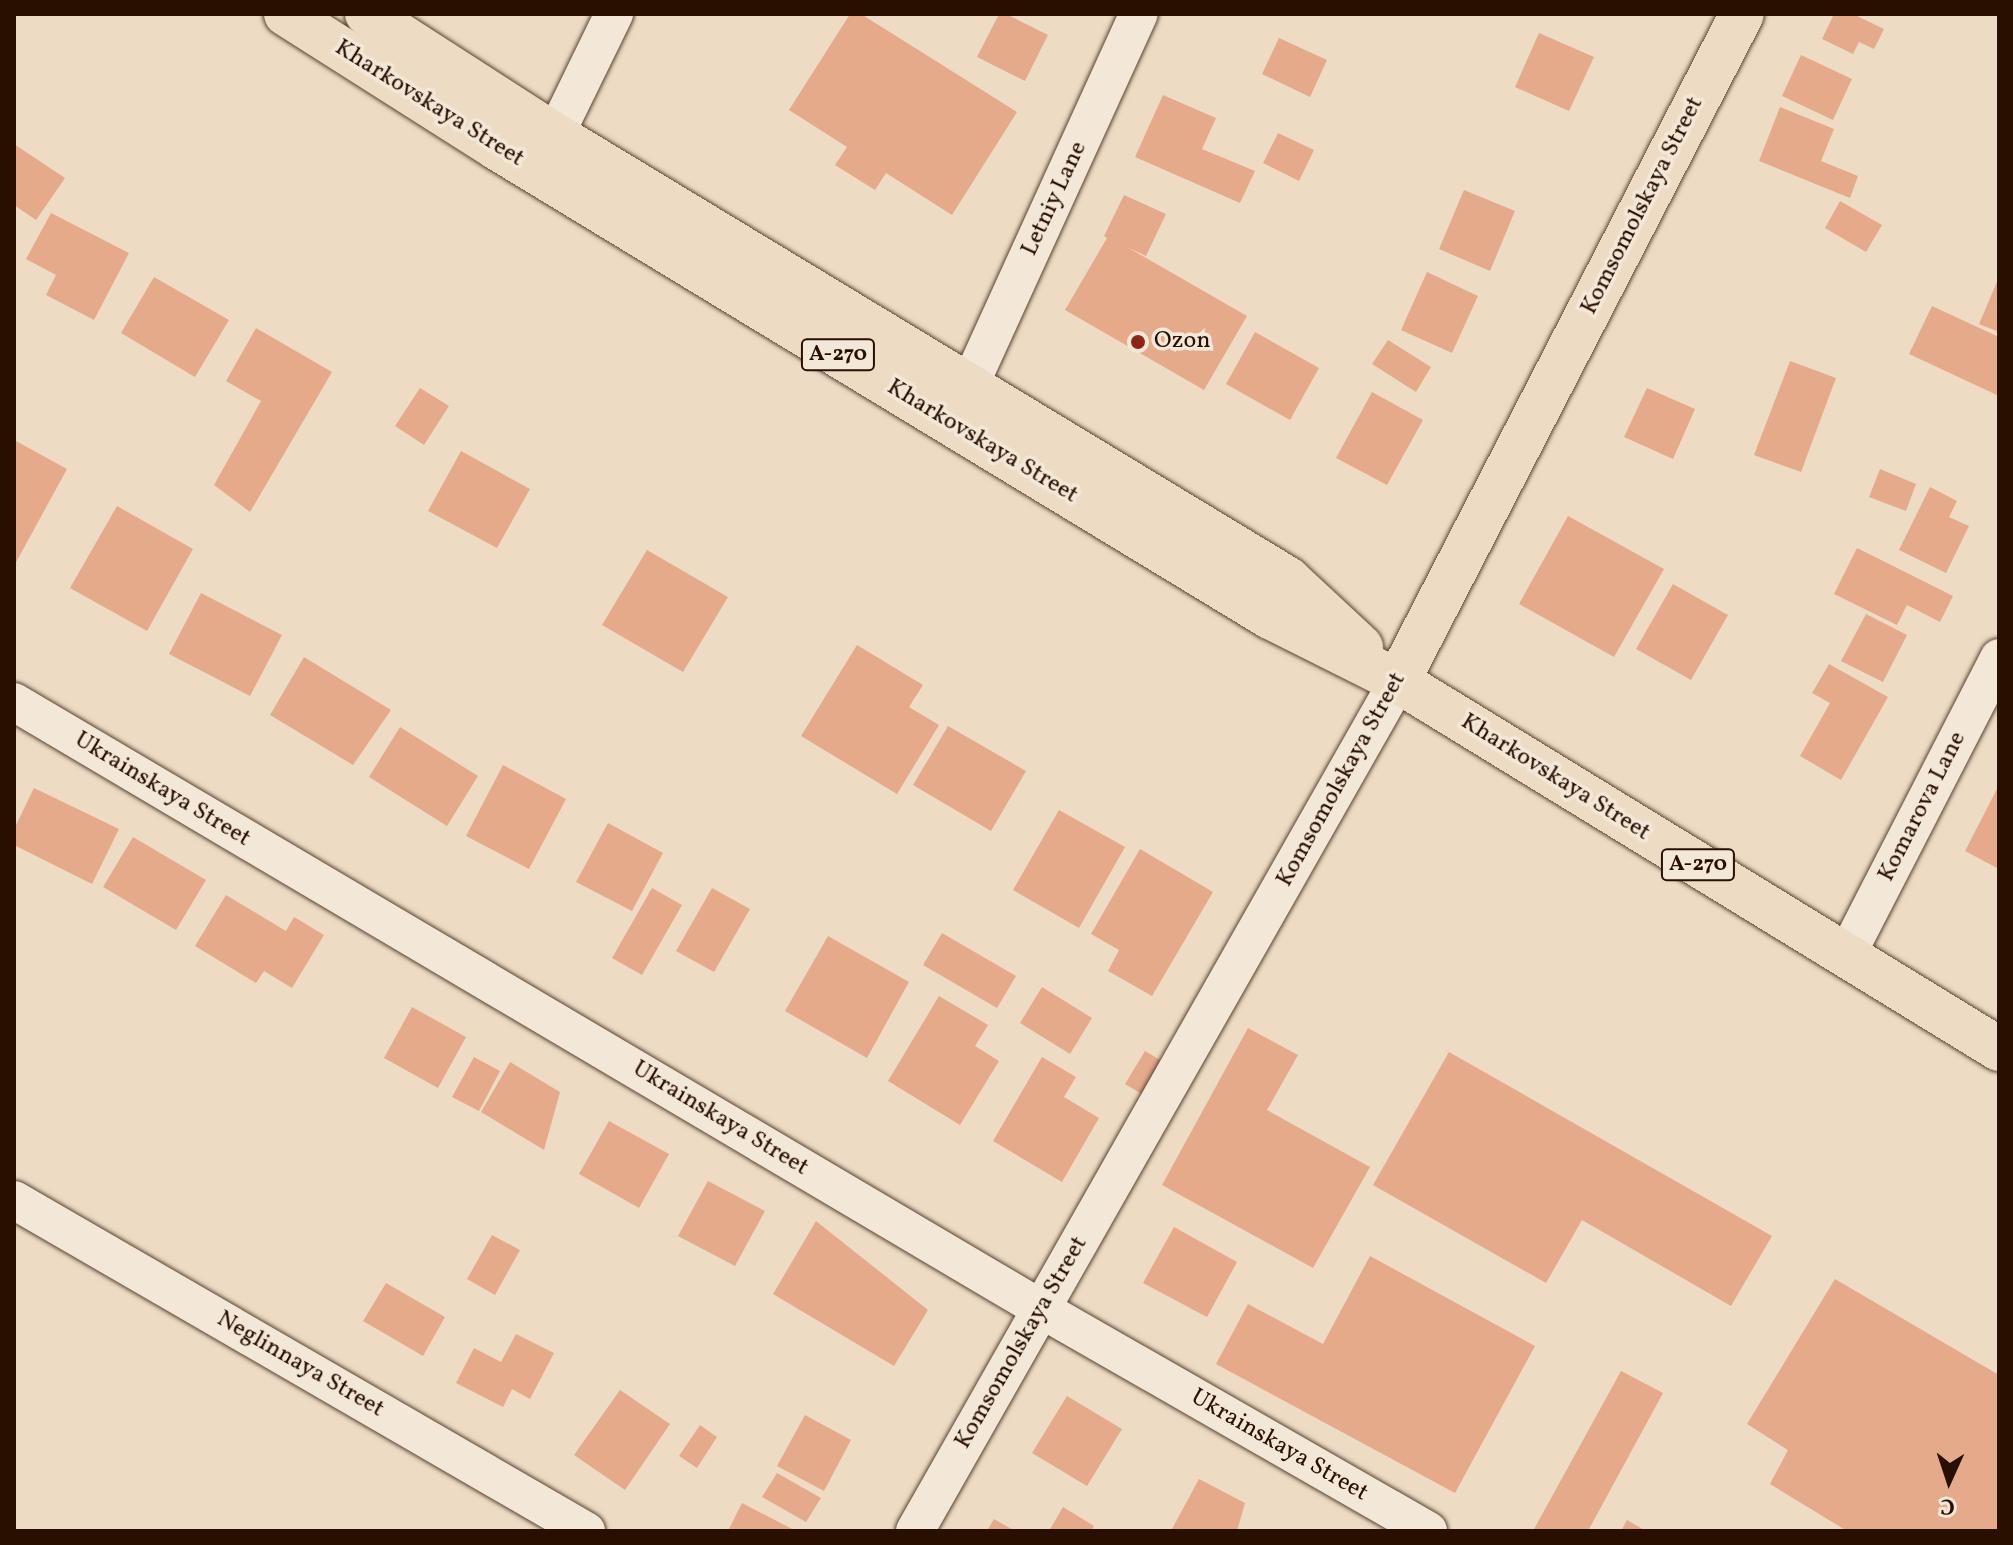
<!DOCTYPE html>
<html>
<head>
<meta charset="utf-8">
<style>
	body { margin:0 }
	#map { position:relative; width:2013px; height:1545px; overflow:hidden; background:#eddcc3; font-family:Vollkorn,serif }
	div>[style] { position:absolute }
	.building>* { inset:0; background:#e5aa8a }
	.roads { filter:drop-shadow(0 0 2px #5a4231) drop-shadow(0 0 2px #5a4231) }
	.minor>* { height:38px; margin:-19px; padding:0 19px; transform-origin:19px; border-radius:19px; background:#f3e8d8 }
	.major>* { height:44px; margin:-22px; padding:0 22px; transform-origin:22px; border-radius:22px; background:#eddcc3 }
	.highway>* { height:44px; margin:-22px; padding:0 22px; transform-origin:22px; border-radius:22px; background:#eddcc3 }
	.dots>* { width:22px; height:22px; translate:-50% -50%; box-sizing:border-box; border:4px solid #f3e8d8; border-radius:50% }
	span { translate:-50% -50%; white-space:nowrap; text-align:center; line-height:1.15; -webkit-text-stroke:7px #f3e8d8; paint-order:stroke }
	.shield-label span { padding:2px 6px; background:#f3e8d8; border:2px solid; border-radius:6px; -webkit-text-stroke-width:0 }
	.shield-label { font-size:22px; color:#290f00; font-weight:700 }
	.street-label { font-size:24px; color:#290f00 }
	.poi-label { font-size:24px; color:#290f00 }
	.left { translate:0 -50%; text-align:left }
	.frame { position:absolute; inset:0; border:16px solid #290f00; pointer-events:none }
	.north { position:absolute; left:1909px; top:1441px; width:80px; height:80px; -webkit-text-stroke:6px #f3e8d8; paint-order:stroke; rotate:183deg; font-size:22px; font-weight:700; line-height:32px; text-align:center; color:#290f00 }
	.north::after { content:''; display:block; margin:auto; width:28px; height:36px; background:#290f00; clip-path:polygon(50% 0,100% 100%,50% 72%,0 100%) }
</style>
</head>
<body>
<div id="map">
	<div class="building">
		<i style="clip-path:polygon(850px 14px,861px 14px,1017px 112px,952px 215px,886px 173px,875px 190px,835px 165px,847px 147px,789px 110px)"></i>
		<i style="clip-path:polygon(999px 14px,1006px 14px,1048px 35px,1025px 81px,977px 57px)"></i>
		<i style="clip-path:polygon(1834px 14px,1853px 14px,1884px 29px,1874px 49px,1859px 42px,1853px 54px,1822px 39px)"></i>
		<i style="clip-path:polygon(1539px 33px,1594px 57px,1569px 111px,1515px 87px)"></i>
		<i style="clip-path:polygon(1279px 38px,1327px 60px,1310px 97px,1262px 74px)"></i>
		<i style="clip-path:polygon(1801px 55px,1852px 79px,1833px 120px,1782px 96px)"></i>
		<i style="clip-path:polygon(1163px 95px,1216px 118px,1202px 149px,1255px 171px,1240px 203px,1135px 157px)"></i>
		<i style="clip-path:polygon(1780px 107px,1834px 129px,1821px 161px,1858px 176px,1850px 198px,1759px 161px)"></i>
		<i style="clip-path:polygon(1278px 133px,1314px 150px,1299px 181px,1263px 163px)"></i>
		<i style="clip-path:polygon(14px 144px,65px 178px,36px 220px,14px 205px)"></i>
		<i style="clip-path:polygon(1464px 190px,1515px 211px,1490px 271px,1439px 249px)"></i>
		<i style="clip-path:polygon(1124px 195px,1166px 214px,1146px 256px,1127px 247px,1247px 316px,1204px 390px,1065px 310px,1107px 238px,1104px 236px)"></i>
		<i style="clip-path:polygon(1840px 201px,1882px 225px,1866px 252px,1825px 228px)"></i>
		<i style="clip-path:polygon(51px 213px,129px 253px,94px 320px,46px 295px,56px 275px,26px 259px)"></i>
		<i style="clip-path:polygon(1427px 272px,1478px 296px,1452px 353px,1401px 330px)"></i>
		<i style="clip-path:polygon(154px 277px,229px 320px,195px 377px,121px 333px)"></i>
		<i style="clip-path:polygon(1999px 277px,1999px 332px,1979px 324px)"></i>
		<i style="clip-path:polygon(1932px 306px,1999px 337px,1999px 396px,1909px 354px)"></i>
		<i style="clip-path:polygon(256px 328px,332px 372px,250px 512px,214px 485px,261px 401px,226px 381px)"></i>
		<i style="clip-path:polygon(1255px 332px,1319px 368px,1290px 420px,1226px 384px)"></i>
		<i style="clip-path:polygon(1388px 340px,1431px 367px,1416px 392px,1372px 364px)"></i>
		<i style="clip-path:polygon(1790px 361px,1836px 378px,1801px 472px,1754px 455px)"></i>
		<i style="clip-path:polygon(420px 388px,449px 406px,424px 445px,395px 426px)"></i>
		<i style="clip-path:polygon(1647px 388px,1695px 409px,1673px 459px,1624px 437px)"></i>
		<i style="clip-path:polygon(1372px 392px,1423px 420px,1387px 485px,1336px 458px)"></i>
		<i style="clip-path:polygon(16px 441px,67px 469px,14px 566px,14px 444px)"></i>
		<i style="clip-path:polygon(461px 451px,530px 489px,497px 548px,428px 511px)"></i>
		<i style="clip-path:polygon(1880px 469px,1916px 484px,1906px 511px,1869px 497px)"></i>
		<i style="clip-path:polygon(1930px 487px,1957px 501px,1949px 517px,1969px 526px,1946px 573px,1899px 550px)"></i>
		<i style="clip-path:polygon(117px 506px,193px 549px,147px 631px,70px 588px)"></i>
		<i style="clip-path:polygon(1568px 516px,1664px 569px,1614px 657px,1519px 604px)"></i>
		<i style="clip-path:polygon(1857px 548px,1953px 596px,1940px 622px,1907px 605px,1897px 625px,1834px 594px)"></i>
		<i style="clip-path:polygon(647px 550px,728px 597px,683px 672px,602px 625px)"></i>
		<i style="clip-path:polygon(1673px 584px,1728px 615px,1691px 680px,1636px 649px)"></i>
		<i style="clip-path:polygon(201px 593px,282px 635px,250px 696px,169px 654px)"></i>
		<i style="clip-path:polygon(1866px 614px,1907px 635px,1883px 682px,1841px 661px)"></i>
		<i style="clip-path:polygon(857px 645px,923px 685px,909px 707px,939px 725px,897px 794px,801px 736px)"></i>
		<i style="clip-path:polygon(304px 657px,391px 710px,353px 765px,270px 715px)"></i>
		<i style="clip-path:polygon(1829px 664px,1888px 697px,1841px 780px,1800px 756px,1830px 703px,1812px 693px)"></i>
		<i style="clip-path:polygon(948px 726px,1026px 771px,991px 831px,913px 785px)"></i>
		<i style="clip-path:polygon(400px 727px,478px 776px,447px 826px,369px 777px)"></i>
		<i style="clip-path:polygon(503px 765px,566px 799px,529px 869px,466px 836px)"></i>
		<i style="clip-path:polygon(1999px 785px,1999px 869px,1965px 851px)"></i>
		<i style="clip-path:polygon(34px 788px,119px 829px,92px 884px,14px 845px,14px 829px)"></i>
		<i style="clip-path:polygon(1059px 810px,1125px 847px,1079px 928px,1013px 890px)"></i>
		<i style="clip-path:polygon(608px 823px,663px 853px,632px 911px,576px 882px)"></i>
		<i style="clip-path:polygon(133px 837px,206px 880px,176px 930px,103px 887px)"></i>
		<i style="clip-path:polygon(1140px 849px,1213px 892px,1152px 996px,1108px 971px,1119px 950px,1091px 934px)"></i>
		<i style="clip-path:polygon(652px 888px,682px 905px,642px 975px,612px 958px)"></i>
		<i style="clip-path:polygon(712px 888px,750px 909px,714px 972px,676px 951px)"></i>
		<i style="clip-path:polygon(226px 895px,286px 931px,294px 917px,324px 935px,292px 988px,264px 971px,256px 983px,195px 946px)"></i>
		<i style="clip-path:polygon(942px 933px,1016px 976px,997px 1008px,923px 965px)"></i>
		<i style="clip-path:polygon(828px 936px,909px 982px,867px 1058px,785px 1011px)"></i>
		<i style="clip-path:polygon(1042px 987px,1092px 1018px,1070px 1054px,1020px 1023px)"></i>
		<i style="clip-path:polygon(939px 996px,988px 1025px,975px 1046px,999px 1061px,960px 1125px,888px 1081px)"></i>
		<i style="clip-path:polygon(412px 1007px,466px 1037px,438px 1088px,384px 1058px)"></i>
		<i style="clip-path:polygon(1248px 1028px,1298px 1055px,1267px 1110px,1370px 1167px,1313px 1268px,1162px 1185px)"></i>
		<i style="clip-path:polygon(1145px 1051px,1182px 1073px,1162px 1106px,1125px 1084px)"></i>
		<i style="clip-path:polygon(1449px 1052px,1772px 1236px,1731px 1306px,1582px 1220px,1546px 1283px,1373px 1185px)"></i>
		<i style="clip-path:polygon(474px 1057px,500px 1071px,479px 1111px,452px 1097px)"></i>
		<i style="clip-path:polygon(1042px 1057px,1076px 1077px,1064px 1097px,1099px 1118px,1062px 1182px,993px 1141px)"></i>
		<i style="clip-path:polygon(510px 1062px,560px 1092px,544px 1150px,481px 1112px)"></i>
		<i style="clip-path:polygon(609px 1121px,669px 1154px,639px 1208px,579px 1174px)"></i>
		<i style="clip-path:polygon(708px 1181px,765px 1211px,735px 1266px,678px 1236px)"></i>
		<i style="clip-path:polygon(816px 1221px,928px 1310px,894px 1366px,773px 1294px)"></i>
		<i style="clip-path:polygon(1174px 1227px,1237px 1262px,1207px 1317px,1143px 1283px)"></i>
		<i style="clip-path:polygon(492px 1235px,520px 1250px,495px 1295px,467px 1279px)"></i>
		<i style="clip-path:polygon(1370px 1256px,1535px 1346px,1455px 1493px,1216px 1364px,1248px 1304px,1323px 1344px)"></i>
		<i style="clip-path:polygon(1835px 1279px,1999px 1375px,1999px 1531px,1847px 1531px,1770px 1484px,1788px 1450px,1747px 1424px)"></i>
		<i style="clip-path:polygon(386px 1283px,445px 1317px,423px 1356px,363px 1321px)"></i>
		<i style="clip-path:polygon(516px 1334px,554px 1353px,530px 1399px,512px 1389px,503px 1407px,456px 1383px,474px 1348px,501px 1362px)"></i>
		<i style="clip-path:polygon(1621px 1371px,1663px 1393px,1588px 1531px,1533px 1531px)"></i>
		<i style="clip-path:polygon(620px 1390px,670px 1424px,625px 1490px,574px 1455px)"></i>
		<i style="clip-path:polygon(1067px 1396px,1122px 1429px,1087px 1486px,1032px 1453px)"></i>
		<i style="clip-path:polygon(805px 1415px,851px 1440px,824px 1491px,777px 1466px)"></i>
		<i style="clip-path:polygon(700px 1425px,717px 1437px,697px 1468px,679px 1456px)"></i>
		<i style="clip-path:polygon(777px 1473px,821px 1498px,806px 1522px,762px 1497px)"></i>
		<i style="clip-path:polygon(1199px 1479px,1245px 1503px,1237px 1531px,1172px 1529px)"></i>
		<i style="clip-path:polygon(742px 1503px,796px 1531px,728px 1531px)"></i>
		<i style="clip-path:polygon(1063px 1507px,1094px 1526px,1091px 1531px,1049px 1531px)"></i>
		<i style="clip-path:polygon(994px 1519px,1015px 1531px,987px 1531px)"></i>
		<i style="clip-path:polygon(1627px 1520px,1646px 1531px,1621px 1531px)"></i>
	</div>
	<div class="roads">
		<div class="minor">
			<i style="left:555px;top:135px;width:135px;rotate:-64deg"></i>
			<i style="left:970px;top:384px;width:407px;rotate:-65.5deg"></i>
			<i style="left:14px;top:702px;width:1193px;rotate:30.58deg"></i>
			<i style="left:1041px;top:1309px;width:446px;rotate:29.8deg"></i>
			<i style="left:1846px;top:956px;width:335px;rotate:-62.8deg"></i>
			<i style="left:14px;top:1200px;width:661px;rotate:30.06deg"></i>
			<i style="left:915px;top:1531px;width:978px;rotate:-60.39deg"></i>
		</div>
		<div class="major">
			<i style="left:1398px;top:681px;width:750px;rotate:-62.72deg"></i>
		</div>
		<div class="highway">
			<i style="left:286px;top:14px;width:250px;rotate:32.4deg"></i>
			<i style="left:497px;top:148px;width:904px;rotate:31.25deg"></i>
			<i style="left:1270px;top:617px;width:143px;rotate:26.6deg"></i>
			<i style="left:1398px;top:681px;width:705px;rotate:31.48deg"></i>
			<i style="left:367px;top:14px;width:224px;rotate:32.8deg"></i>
			<i style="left:555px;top:135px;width:857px;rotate:31.2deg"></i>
			<i style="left:1288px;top:579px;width:100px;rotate:43deg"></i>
		</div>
	</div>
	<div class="dots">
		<i style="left:1138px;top:342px;background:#8f2418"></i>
	</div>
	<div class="shield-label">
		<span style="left:838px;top:355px">А-270</span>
		<span style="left:1698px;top:865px">А-270</span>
	</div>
	<div class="street-label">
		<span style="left:429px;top:104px;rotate:32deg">Kharkovskaya Street</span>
		<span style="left:1055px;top:199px;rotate:-65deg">Letniy Lane</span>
		<span style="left:1643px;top:206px;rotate:-63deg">Komsomolskaya Street</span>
		<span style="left:982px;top:442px;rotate:31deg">Kharkovskaya Street</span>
		<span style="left:1555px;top:778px;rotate:32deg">Kharkovskaya Street</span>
		<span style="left:1342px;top:780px;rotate:-61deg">Komsomolskaya Street</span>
		<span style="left:162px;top:790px;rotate:31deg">Ukrainskaya Street</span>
		<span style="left:1923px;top:807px;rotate:-63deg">Komarova Lane</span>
		<span style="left:720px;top:1119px;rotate:31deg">Ukrainskaya Street</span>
		<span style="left:1022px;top:1343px;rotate:-60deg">Komsomolskaya Street</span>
		<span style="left:300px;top:1365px;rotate:30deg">Neglinnaya Street</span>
		<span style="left:1279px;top:1446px;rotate:30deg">Ukrainskaya Street</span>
	</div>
	<div class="poi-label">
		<span class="left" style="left:1154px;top:342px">Ozon</span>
	</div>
	<div class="frame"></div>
	<div class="north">С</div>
</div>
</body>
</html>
